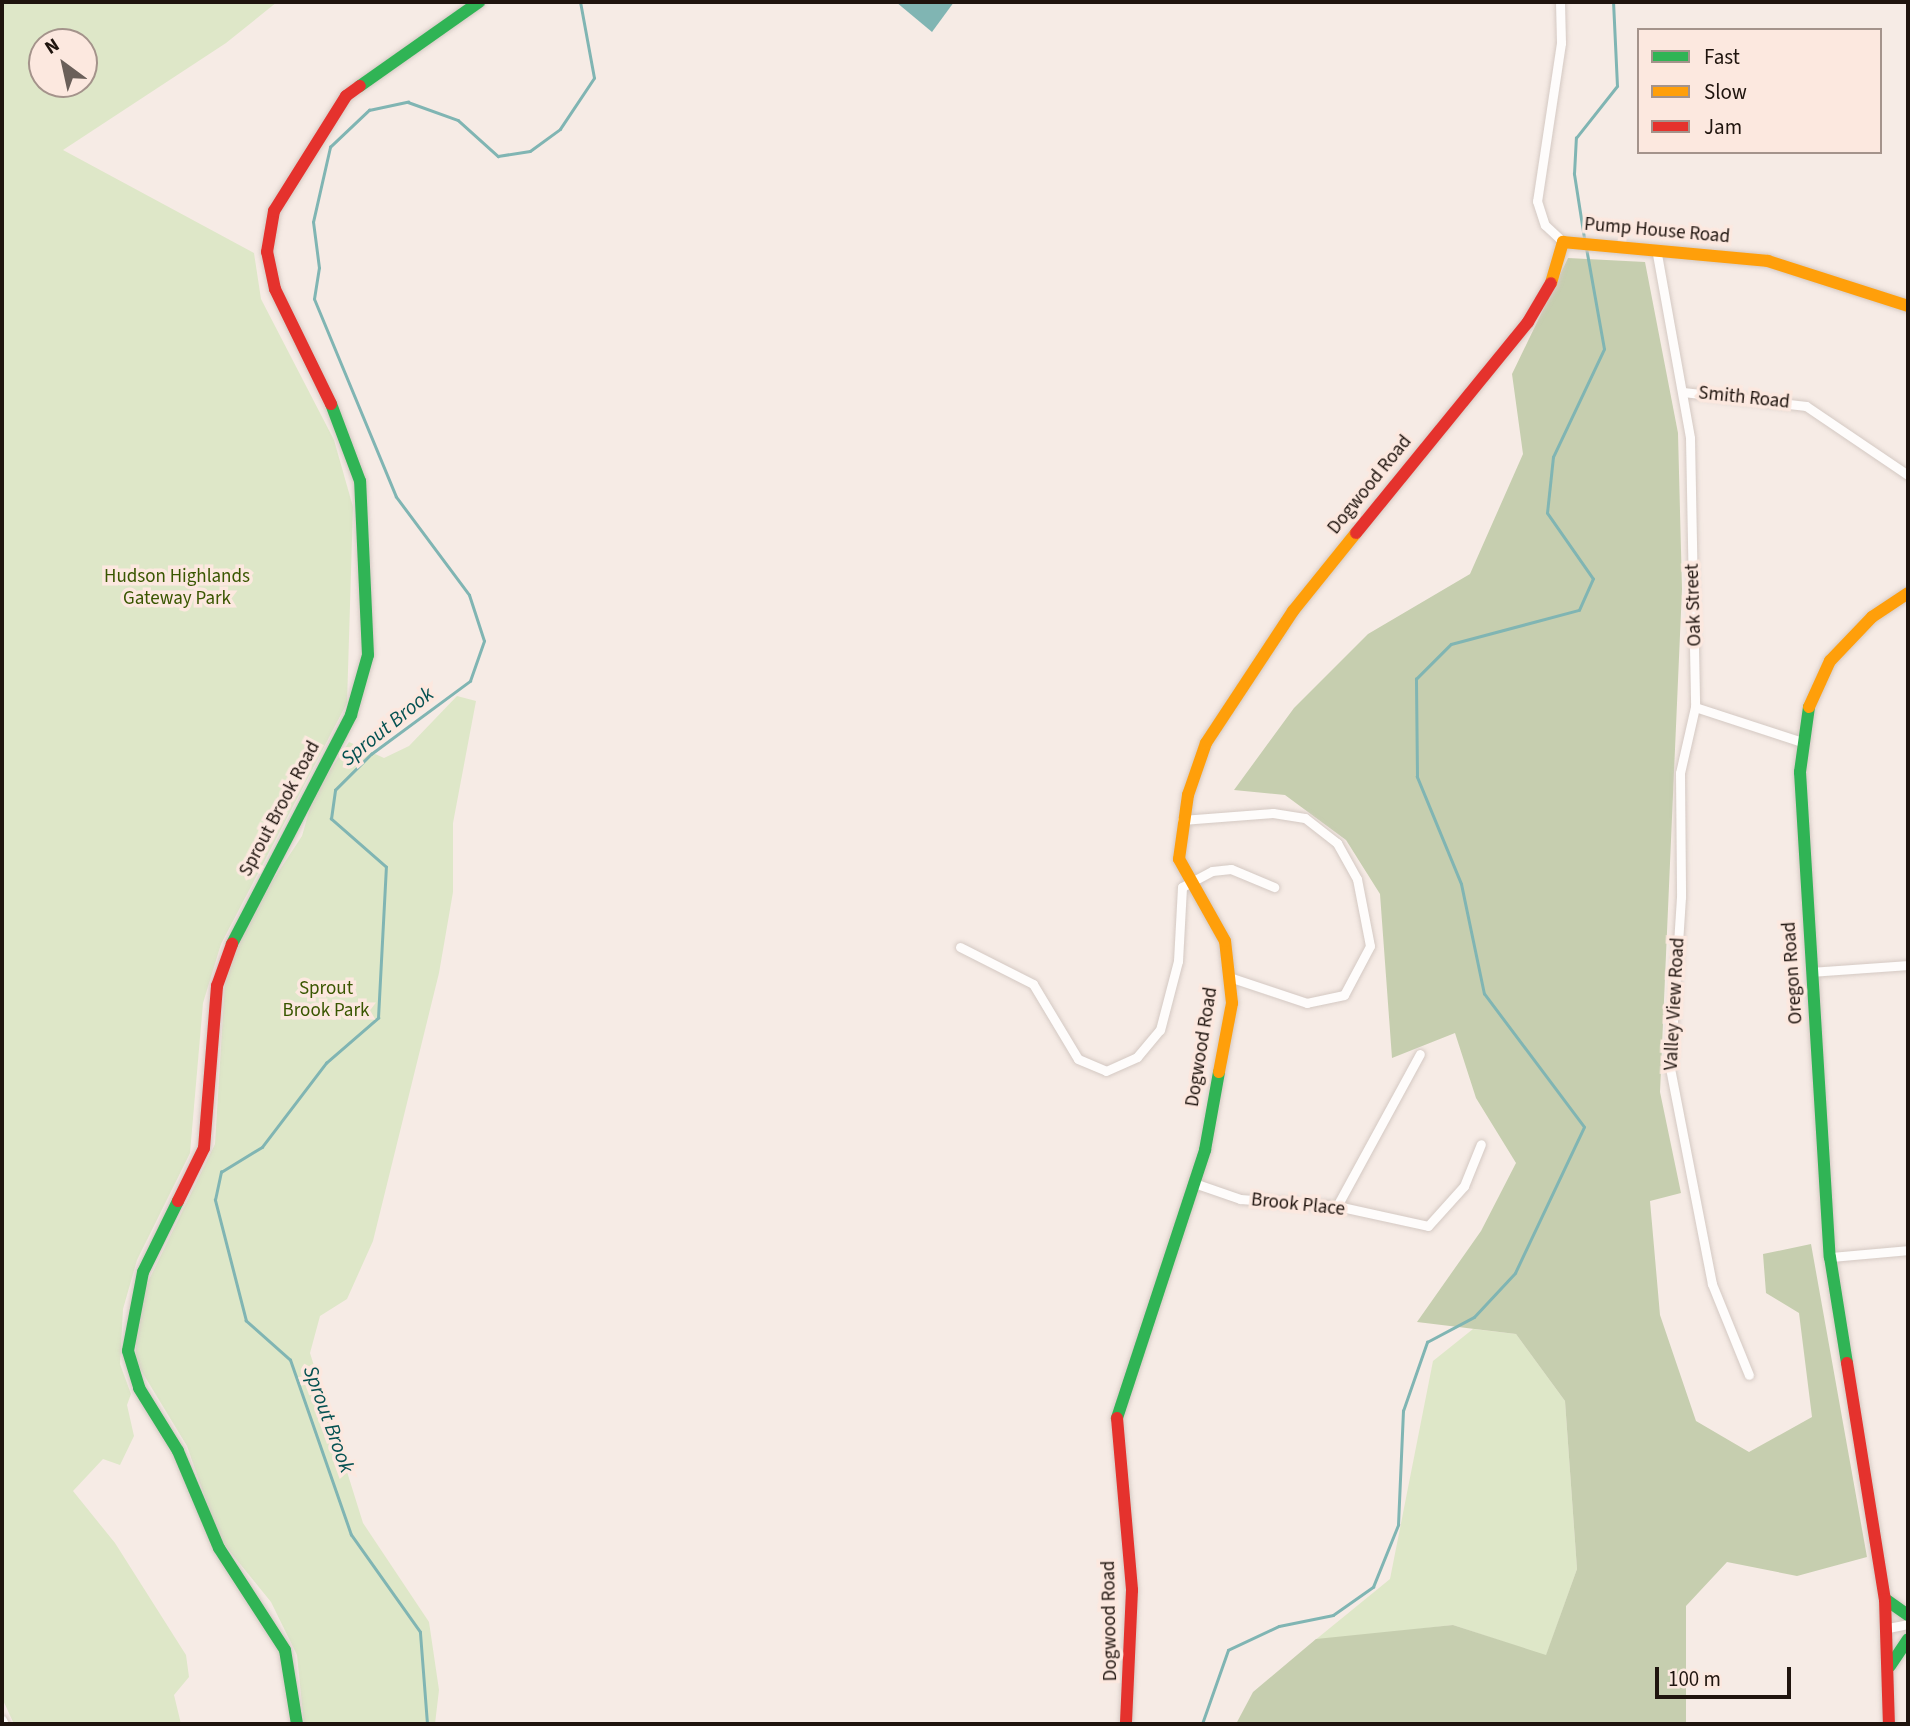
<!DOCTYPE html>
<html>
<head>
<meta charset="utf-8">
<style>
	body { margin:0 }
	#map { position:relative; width:1910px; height:1726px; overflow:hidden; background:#f6ebe5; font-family:"Source Sans 3",sans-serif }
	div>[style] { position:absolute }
	.green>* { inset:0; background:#dee7c8 }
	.forest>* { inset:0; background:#c6ceaf }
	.water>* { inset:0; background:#80b5b3 }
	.stream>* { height:2.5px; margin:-1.25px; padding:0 1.25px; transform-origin:1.25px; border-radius:1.25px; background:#80b5b3 }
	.roads { filter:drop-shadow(0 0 2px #d4c9c3) drop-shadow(0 0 2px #d4c9c3) }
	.street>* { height:9px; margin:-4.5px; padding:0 4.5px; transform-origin:4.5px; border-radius:4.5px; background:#fefcfb }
	.fast>* { height:12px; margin:-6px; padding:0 6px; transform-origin:6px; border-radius:6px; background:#30b455 }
	.slow>* { height:12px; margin:-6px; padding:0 6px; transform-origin:6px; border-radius:6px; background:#ff9f0a }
	.jam>* { height:12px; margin:-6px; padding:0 6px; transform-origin:6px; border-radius:6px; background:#e5322d }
	span { translate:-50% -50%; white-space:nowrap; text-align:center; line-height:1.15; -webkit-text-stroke:7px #fce8df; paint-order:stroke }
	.street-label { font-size:19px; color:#1f140e }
	.park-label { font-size:19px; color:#395600 }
	.water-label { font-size:21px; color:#045151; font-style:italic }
	.frame { position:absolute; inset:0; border:4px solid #1f140e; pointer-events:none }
	.legend { position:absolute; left:1637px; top:28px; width:245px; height:126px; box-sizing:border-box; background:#fce8df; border:2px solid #a4938b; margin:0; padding:9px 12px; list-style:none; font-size:21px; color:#1f140e }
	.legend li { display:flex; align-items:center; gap:14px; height:35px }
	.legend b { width:35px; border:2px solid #a4938b }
	.north { position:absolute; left:28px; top:28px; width:70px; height:70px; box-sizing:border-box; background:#fce8df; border:2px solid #a4938b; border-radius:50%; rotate:327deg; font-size:19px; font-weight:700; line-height:28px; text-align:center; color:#1f140e }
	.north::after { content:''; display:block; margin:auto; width:24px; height:32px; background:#6a5f59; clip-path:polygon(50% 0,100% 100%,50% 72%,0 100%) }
	.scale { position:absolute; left:1655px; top:1667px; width:136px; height:32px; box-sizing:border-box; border:4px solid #1f140e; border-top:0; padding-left:9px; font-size:21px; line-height:24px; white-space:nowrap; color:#1f140e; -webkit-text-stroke:5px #fce8df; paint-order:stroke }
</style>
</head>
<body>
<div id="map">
	<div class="green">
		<i style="clip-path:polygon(evenodd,2px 2px,277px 2px,226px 43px,63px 150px,254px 253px,261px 299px,334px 440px,353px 507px,347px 703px,221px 944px,203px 1003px,190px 1153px,137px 1260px,123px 1309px,120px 1364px,131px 1394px,127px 1405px,134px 1436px,120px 1465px,103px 1459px,73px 1491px,115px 1543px,186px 1655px,189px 1677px,174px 1695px,181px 1724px,14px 1724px,2px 1698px,2px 2px,42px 42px,84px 42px,84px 84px,42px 84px,42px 42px)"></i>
		<i style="clip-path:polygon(457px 696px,476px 701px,453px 823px,453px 892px,439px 973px,373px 1241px,347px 1299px,320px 1316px,310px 1353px,363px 1523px,429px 1622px,439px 1690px,435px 1724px,304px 1724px,297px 1655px,271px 1602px,219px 1538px,187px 1446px,136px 1362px,136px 1330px,146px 1286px,215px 1144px,225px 982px,244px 924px,302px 836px,314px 794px,349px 742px,384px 758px,409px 746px)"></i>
		<i style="clip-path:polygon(1473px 1329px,1516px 1334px,1565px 1401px,1577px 1569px,1546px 1656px,1453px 1625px,1314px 1641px,1390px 1579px,1433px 1361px)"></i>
	</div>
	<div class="forest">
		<i style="clip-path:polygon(1568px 258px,1645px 262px,1678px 433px,1682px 589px,1660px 1092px,1681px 1193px,1650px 1201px,1660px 1315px,1696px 1421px,1749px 1452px,1812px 1417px,1799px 1313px,1766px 1293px,1763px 1254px,1811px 1244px,1867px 1557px,1797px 1576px,1727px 1562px,1686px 1606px,1686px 1724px,1236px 1724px,1253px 1692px,1316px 1639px,1453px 1625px,1546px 1655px,1577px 1569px,1565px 1401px,1516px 1334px,1417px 1322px,1481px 1231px,1516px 1163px,1476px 1098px,1455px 1033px,1392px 1058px,1380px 894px,1346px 840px,1285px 795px,1234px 790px,1294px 708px,1368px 634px,1470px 574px,1523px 454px,1512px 374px)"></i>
	</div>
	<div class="water">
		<i style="clip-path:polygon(896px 2px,954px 2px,932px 32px)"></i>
	</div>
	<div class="stream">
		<i style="left:1584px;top:238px;width:65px;rotate:-98.9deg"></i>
		<i style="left:1574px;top:174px;width:36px;rotate:-87deg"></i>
		<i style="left:1576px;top:138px;width:66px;rotate:-51.7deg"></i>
		<i style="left:1617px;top:86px;width:84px;rotate:-92.7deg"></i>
		<i style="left:427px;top:1724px;width:92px;rotate:-94.4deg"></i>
		<i style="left:420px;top:1632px;width:119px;rotate:-125.4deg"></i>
		<i style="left:351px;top:1535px;width:185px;rotate:-109.2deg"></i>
		<i style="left:290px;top:1360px;width:59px;rotate:-138.4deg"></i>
		<i style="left:246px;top:1321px;width:125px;rotate:-104.4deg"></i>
		<i style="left:215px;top:1200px;width:29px;rotate:-78deg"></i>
		<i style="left:221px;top:1172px;width:48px;rotate:-31.4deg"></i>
		<i style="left:262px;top:1147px;width:106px;rotate:-52.7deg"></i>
		<i style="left:326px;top:1063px;width:69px;rotate:-40.9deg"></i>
		<i style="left:378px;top:1018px;width:151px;rotate:-87deg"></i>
		<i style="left:386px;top:867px;width:73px;rotate:-138.9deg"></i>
		<i style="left:331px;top:819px;width:29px;rotate:-82deg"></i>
		<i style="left:335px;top:790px;width:51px;rotate:-45deg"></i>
		<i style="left:371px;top:754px;width:123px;rotate:-36.4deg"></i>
		<i style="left:470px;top:681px;width:42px;rotate:-70.7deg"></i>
		<i style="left:484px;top:641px;width:48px;rotate:-108.1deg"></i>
		<i style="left:469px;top:595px;width:122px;rotate:-126.7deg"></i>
		<i style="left:396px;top:497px;width:214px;rotate:-112.5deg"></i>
		<i style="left:314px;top:299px;width:31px;rotate:-81deg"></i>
		<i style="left:319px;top:268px;width:46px;rotate:-97.4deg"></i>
		<i style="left:313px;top:222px;width:77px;rotate:-77.2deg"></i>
		<i style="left:330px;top:147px;width:54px;rotate:-43.5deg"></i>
		<i style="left:369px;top:110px;width:40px;rotate:-12deg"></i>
		<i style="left:408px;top:102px;width:53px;rotate:19.8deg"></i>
		<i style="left:458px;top:120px;width:54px;rotate:42deg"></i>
		<i style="left:498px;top:156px;width:32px;rotate:-9deg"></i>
		<i style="left:530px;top:151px;width:37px;rotate:-36deg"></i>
		<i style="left:560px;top:129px;width:61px;rotate:-56.3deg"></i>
		<i style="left:594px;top:78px;width:77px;rotate:-100.4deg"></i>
		<i style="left:1202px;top:1724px;width:78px;rotate:-70.6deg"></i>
		<i style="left:1228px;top:1650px;width:56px;rotate:-25.2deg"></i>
		<i style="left:1279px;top:1626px;width:55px;rotate:-11.5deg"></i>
		<i style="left:1333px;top:1615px;width:49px;rotate:-35deg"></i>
		<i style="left:1373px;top:1587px;width:67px;rotate:-68deg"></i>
		<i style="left:1398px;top:1525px;width:114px;rotate:-87.5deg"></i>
		<i style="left:1403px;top:1411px;width:73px;rotate:-70.8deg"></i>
		<i style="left:1427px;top:1342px;width:53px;rotate:-28deg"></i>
		<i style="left:1474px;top:1317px;width:60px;rotate:-47deg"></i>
		<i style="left:1515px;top:1273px;width:161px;rotate:-64.7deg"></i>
		<i style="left:1584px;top:1127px;width:166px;rotate:-126.9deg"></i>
		<i style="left:1484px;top:994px;width:112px;rotate:-101.8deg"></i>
		<i style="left:1461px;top:884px;width:116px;rotate:-112.4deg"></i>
		<i style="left:1417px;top:777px;width:98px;rotate:-90.6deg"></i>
		<i style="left:1416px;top:679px;width:49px;rotate:-45deg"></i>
		<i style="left:1451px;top:644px;width:132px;rotate:-14.9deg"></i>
		<i style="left:1579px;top:610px;width:34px;rotate:-66deg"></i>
		<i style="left:1593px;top:579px;width:80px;rotate:-124.9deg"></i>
		<i style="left:1547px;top:513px;width:56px;rotate:-83.9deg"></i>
		<i style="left:1553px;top:457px;width:119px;rotate:-64.7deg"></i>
		<i style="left:1604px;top:349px;width:103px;rotate:-100.1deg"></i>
	</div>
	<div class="roads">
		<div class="street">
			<i style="left:1560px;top:2px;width:41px;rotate:88.6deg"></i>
			<i style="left:1561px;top:43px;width:160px;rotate:98.6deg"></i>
			<i style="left:1537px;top:201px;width:25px;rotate:72deg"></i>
			<i style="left:1545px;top:225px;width:25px;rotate:43deg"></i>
			<i style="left:1657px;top:254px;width:187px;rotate:79.8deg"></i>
			<i style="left:1690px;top:438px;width:269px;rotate:88.9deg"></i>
			<i style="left:1695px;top:707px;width:113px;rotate:18.1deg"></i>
			<i style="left:1683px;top:392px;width:124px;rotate:6.5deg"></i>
			<i style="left:1806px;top:406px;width:123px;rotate:34.1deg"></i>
			<i style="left:1695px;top:707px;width:68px;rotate:102.8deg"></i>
			<i style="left:1680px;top:773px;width:124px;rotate:89.5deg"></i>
			<i style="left:1681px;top:897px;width:171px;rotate:93.7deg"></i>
			<i style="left:1670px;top:1068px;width:220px;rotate:79deg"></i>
			<i style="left:1712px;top:1284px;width:98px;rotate:67.9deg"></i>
			<i style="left:1182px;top:820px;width:91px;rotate:-4.4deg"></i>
			<i style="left:1273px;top:813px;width:32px;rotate:9deg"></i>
			<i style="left:1305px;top:818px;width:41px;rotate:38deg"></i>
			<i style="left:1337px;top:843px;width:41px;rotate:60.9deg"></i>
			<i style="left:1357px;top:879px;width:68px;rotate:79deg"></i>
			<i style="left:1370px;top:946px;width:55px;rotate:118deg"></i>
			<i style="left:1344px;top:995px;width:38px;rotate:168deg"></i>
			<i style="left:1307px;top:1003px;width:79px;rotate:-161.6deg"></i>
			<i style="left:960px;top:947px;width:82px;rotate:26.9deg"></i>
			<i style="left:1033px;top:984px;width:87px;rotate:59deg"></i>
			<i style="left:1078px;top:1059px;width:30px;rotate:23deg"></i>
			<i style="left:1106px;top:1071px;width:34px;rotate:-24deg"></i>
			<i style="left:1137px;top:1057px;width:35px;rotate:-50deg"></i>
			<i style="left:1160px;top:1030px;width:71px;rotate:-75.4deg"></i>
			<i style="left:1178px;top:961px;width:74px;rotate:-86.9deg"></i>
			<i style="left:1182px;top:887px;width:34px;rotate:-28deg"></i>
			<i style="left:1212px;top:871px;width:19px;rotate:-6deg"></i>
			<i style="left:1231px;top:869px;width:47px;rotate:22.7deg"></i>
			<i style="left:1811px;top:972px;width:97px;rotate:-4.1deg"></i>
			<i style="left:1194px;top:1183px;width:49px;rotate:19.2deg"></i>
			<i style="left:1240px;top:1199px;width:97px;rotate:4.1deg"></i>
			<i style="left:1337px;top:1206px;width:93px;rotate:12.4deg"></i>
			<i style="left:1428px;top:1226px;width:54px;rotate:-48deg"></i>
			<i style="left:1464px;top:1186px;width:45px;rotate:-68deg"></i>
			<i style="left:1337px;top:1206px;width:173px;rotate:-61.4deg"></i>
			<i style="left:1830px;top:1257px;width:78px;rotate:-5.1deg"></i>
			<i style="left:1888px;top:1628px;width:20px;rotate:-11deg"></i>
			<i style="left:2px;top:1720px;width:4px;rotate:63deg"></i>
		</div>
		<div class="fast">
			<i style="left:360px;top:86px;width:146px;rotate:-35.2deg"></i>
			<i style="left:1809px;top:707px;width:66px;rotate:97.9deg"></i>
			<i style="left:1800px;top:772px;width:486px;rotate:86.5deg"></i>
			<i style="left:1830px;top:1257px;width:107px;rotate:80.9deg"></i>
			<i style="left:232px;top:944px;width:258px;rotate:-62.5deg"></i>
			<i style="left:351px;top:715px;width:62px;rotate:-74.2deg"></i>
			<i style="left:368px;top:655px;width:174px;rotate:-92.6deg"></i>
			<i style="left:360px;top:481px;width:82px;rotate:-110.6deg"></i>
			<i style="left:178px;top:1201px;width:79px;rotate:116.2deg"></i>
			<i style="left:143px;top:1272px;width:80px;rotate:100.8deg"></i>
			<i style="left:128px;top:1351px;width:39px;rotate:73deg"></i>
			<i style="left:139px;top:1388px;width:74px;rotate:58.2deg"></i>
			<i style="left:178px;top:1451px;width:105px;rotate:67.1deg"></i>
			<i style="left:219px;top:1548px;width:121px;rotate:57.1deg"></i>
			<i style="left:285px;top:1650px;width:75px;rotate:80.8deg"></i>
			<i style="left:1117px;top:1418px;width:282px;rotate:-71.8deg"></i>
			<i style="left:1205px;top:1150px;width:79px;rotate:-79.8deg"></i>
			<i style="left:1885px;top:1599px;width:28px;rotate:35deg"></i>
			<i style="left:1890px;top:1666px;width:32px;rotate:-56deg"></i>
		</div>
		<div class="slow">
			<i style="left:1551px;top:283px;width:43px;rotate:-73.7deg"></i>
			<i style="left:1563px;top:242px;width:206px;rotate:5.3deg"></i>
			<i style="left:1768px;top:261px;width:147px;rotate:17.8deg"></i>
			<i style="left:1809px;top:707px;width:51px;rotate:-65.5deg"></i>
			<i style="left:1830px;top:661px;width:61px;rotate:-46.3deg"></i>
			<i style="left:1872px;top:617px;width:43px;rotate:-33.7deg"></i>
			<i style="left:1219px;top:1072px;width:70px;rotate:-79.3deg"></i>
			<i style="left:1232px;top:1003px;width:62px;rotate:-96.4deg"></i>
			<i style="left:1225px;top:941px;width:94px;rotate:-119.3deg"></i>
			<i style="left:1179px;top:859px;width:65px;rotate:-82deg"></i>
			<i style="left:1188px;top:795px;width:55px;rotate:-70.9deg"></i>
			<i style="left:1206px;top:743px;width:158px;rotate:-56.6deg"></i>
			<i style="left:1293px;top:611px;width:100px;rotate:-51.1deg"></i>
		</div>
		<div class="jam">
			<i style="left:331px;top:404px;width:128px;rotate:-116deg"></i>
			<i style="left:275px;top:289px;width:38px;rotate:-102deg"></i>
			<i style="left:267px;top:252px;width:42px;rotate:-80.3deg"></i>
			<i style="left:274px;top:211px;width:136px;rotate:-57.9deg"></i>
			<i style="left:346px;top:96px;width:17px;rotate:-36deg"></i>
			<i style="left:1356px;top:533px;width:272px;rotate:-50.8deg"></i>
			<i style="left:1528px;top:322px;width:45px;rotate:-59.5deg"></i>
			<i style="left:178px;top:1201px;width:59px;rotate:-63.9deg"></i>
			<i style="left:204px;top:1148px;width:163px;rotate:-85.4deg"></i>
			<i style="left:217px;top:986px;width:45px;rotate:-70.3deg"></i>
			<i style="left:1847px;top:1363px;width:239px;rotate:80.9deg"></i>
			<i style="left:1885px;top:1599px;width:125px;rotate:88.2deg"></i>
			<i style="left:1117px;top:1418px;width:173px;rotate:85deg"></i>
			<i style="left:1132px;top:1590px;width:134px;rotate:92.6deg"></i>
		</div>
	</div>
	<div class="street-label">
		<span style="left:1657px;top:231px;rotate:5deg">Pump House Road</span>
		<span style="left:1744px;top:398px;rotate:6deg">Smith Road</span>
		<span style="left:1370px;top:485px;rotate:-51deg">Dogwood Road</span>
		<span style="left:1694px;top:605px;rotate:-92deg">Oak Street</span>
		<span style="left:280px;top:809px;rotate:-62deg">Sprout Brook Road</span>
		<span style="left:1793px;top:973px;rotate:-94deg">Oregon Road</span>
		<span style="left:1675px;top:1004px;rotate:-87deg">Valley View Road</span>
		<span style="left:1202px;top:1047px;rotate:-81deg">Dogwood Road</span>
		<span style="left:1298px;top:1205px;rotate:6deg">Brook Place</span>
		<span style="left:1110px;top:1621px;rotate:-91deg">Dogwood Road</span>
	</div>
	<div class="park-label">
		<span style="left:177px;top:588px">Hudson Highlands<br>Gateway Park</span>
		<span style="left:326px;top:1000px">Sprout<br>Brook Park</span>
	</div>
	<div class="water-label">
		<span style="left:387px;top:726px;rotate:-39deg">Sprout Brook</span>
		<span style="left:329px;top:1419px;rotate:70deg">Sprout Brook</span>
	</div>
	<div class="frame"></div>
	<ul class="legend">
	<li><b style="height:9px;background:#30b455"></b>Fast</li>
	<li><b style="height:9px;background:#ff9f0a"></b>Slow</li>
	<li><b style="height:9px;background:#e5322d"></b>Jam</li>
	</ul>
	<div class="north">N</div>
	<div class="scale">100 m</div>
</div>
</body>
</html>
